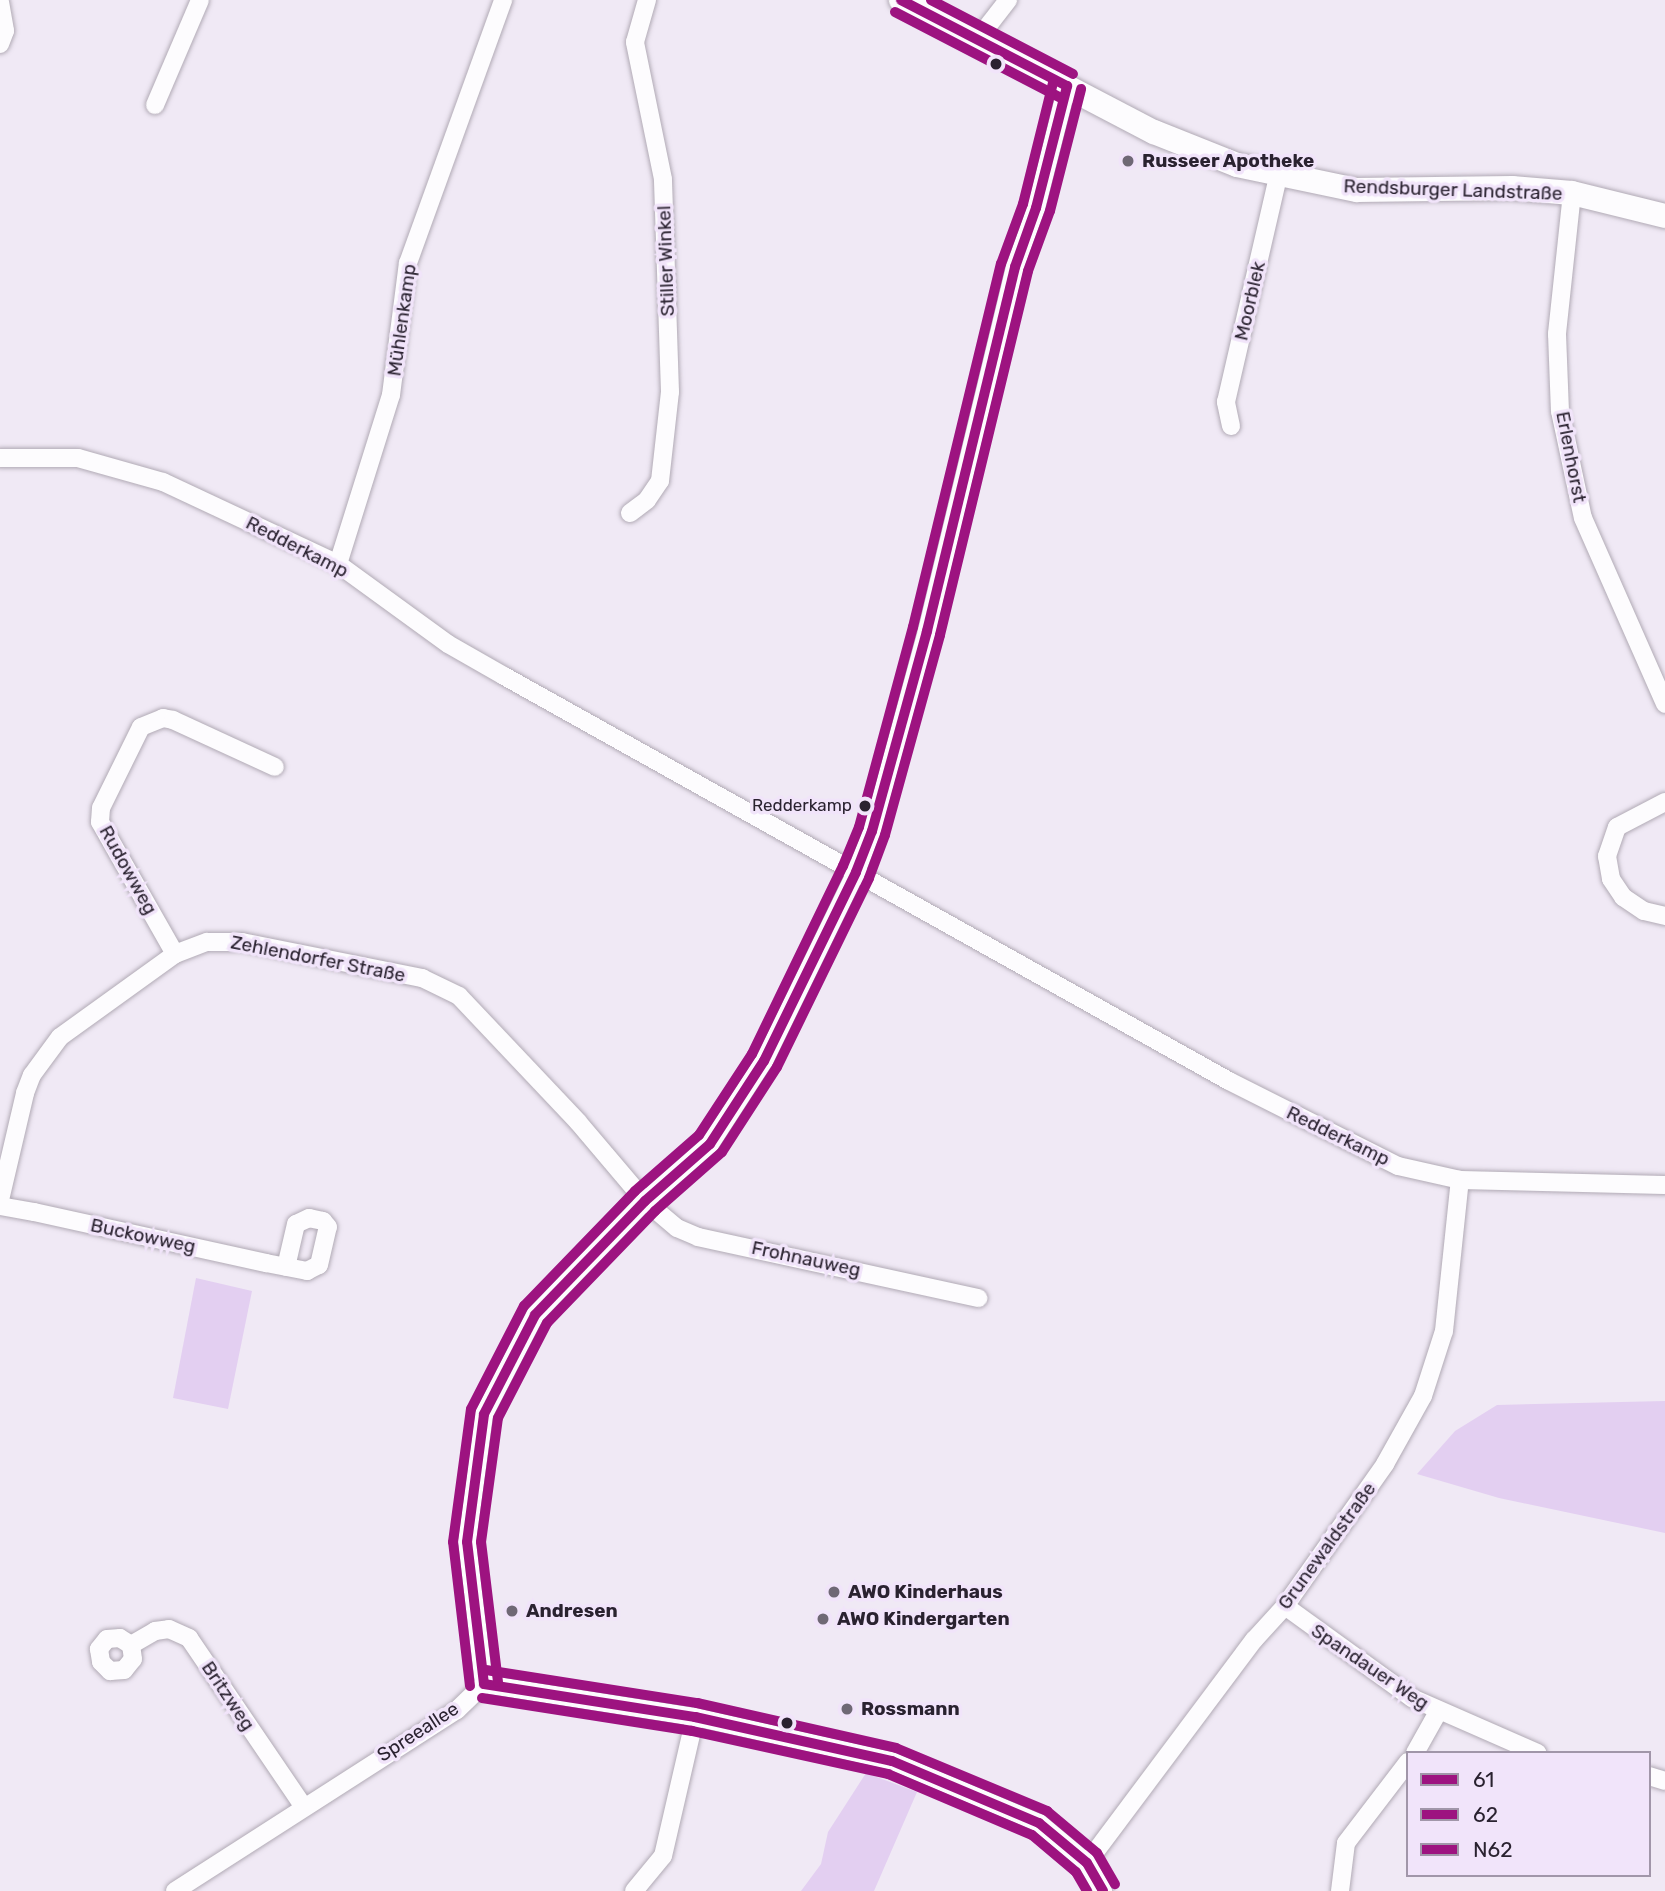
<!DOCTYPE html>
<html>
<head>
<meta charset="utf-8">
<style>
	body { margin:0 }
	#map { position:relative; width:1665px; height:1891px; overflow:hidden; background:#f0e9f5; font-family:Rubik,sans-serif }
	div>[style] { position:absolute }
	.green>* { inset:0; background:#e3cff1 }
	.roads { filter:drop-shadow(0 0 2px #b1aab5) drop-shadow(0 0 2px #b1aab5) }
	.street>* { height:18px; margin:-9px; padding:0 9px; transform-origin:9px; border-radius:9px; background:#fdfcfe }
	.secondary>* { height:24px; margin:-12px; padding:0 12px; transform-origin:12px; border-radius:12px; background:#fdfcfe }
	.bus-1>* { height:10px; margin:-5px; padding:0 5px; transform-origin:5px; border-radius:5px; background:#9d1380 }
	.bus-2>* { height:10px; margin:-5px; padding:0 5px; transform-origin:5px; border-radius:5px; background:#9d1380 }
	.bus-3>* { height:10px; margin:-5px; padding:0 5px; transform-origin:5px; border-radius:5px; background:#9d1380 }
	.dots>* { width:19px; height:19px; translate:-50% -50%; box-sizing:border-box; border:4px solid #f1e4fa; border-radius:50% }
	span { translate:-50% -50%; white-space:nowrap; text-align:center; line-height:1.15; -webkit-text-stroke:7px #f1e4fa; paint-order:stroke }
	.bus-label { font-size:17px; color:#2a2230 }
	.right { translate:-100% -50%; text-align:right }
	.poi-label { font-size:19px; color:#2a2230; font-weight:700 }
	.left { translate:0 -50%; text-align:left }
	.street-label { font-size:19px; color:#2a2230 }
	.legend { position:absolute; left:1406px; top:1751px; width:245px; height:126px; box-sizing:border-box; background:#f1e4fa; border:2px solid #a196a9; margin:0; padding:9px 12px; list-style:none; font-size:21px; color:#2a2230 }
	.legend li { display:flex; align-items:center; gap:14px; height:35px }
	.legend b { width:35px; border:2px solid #a196a9 }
</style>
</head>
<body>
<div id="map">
	<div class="green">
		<i style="clip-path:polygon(196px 1278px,252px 1291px,228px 1409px,173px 1398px)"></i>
		<i style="clip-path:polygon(1665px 1401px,1665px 1533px,1499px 1498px,1417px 1474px,1455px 1431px,1497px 1405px)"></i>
		<i style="clip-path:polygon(866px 1773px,917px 1792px,874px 1891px,801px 1891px,821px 1864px,828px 1832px)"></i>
	</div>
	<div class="roads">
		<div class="street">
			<i style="left:0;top:2px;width:29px;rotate:80deg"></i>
			<i style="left:5px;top:31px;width:14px;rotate:111deg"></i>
			<i style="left:977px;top:40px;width:51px;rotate:-52.2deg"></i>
			<i style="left:155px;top:105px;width:114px;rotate:-66.8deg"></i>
			<i style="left:1572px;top:193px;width:142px;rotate:96.1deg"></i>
			<i style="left:1557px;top:334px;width:77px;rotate:87.8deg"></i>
			<i style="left:1560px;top:411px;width:109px;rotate:77.9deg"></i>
			<i style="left:1583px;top:518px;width:203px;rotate:66.2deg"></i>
			<i style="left:1231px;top:426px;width:25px;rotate:-102deg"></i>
			<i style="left:1226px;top:402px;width:232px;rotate:-77deg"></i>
			<i style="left:0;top:458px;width:78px"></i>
			<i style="left:78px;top:458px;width:88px;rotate:15.8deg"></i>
			<i style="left:163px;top:482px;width:193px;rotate:25.1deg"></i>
			<i style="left:338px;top:564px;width:136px;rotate:36deg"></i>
			<i style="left:448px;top:644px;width:64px;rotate:29.7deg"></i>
			<i style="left:504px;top:676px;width:830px;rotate:29.19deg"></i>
			<i style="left:1229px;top:1081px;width:189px;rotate:26.7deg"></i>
			<i style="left:1398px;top:1166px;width:64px;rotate:12.7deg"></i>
			<i style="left:1460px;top:1180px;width:205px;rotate:1.4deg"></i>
			<i style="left:630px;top:513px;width:21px;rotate:-37deg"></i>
			<i style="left:647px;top:500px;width:23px;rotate:-56deg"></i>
			<i style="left:660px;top:481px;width:90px;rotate:-83.6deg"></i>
			<i style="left:670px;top:392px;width:213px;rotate:-91.9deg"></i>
			<i style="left:663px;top:179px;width:140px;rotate:-101.6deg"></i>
			<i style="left:635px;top:42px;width:44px;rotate:-74.1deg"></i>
			<i style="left:338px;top:564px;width:177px;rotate:-72.6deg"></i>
			<i style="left:391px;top:395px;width:133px;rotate:-82.7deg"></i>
			<i style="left:408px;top:263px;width:280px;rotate:-70.1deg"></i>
			<i style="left:1665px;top:802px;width:54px;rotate:152.5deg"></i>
			<i style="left:1617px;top:827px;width:31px;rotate:109deg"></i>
			<i style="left:1607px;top:856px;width:23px;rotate:80deg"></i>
			<i style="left:1611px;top:879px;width:22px;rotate:56deg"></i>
			<i style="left:1623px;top:897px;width:25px;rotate:34deg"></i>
			<i style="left:1644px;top:911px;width:22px;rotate:13deg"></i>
			<i style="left:175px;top:954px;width:152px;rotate:-119.6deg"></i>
			<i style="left:100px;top:822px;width:14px;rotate:-86deg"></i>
			<i style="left:101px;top:808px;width:90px;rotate:-63.7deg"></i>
			<i style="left:141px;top:727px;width:24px;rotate:-22deg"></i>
			<i style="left:163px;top:718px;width:10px;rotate:11deg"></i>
			<i style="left:173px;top:720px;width:112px;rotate:24.7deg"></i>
			<i style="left:0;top:1200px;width:110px;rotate:-76.8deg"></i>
			<i style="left:25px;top:1093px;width:19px;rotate:-69deg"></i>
			<i style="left:32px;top:1075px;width:47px;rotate:-53.6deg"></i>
			<i style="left:60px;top:1037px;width:142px;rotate:-35.8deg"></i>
			<i style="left:175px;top:954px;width:34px;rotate:-21deg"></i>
			<i style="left:207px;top:942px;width:35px"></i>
			<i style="left:242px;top:942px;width:184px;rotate:11.3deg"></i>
			<i style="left:422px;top:978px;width:41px;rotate:25.9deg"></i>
			<i style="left:459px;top:996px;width:173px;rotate:46.6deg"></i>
			<i style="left:578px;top:1122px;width:104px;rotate:49.7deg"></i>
			<i style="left:645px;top:1201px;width:42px;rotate:40.2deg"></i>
			<i style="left:677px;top:1228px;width:23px;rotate:23deg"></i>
			<i style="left:698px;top:1237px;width:287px;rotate:12.3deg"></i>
			<i style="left:0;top:1206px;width:35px;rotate:10deg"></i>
			<i style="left:34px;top:1212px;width:238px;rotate:12.4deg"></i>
			<i style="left:266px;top:1263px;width:42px;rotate:11deg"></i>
			<i style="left:307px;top:1271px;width:13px;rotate:-27deg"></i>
			<i style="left:319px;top:1265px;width:39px;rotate:-77deg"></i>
			<i style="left:328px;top:1227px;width:8px;rotate:-130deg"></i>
			<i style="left:323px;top:1221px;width:14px;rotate:-168deg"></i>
			<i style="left:309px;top:1218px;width:14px;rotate:155deg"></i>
			<i style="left:296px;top:1224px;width:44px;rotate:103.1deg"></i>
			<i style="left:1285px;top:1606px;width:157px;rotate:35.9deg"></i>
			<i style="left:1412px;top:1698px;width:137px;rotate:23.7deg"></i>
			<i style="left:131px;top:1645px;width:13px;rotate:-148deg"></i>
			<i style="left:120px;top:1638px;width:13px;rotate:176deg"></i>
			<i style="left:107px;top:1639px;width:13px;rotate:129deg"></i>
			<i style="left:99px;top:1649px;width:13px;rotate:81deg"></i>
			<i style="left:101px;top:1662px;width:13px;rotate:45deg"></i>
			<i style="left:110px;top:1671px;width:14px;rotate:-4deg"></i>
			<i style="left:124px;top:1670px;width:14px;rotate:-51deg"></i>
			<i style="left:133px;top:1659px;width:14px;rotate:-98deg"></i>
			<i style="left:131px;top:1645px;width:28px;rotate:-30deg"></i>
			<i style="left:155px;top:1631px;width:14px;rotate:-8deg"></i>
			<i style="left:169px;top:1629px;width:22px;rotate:24deg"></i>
			<i style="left:189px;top:1638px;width:204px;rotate:55.8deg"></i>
			<i style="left:484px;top:1684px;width:143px;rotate:-96.8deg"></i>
			<i style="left:467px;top:1542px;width:129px;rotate:-82.4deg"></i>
			<i style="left:484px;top:1414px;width:111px;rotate:-62.7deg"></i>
			<i style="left:535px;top:1315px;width:158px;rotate:-46deg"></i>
			<i style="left:645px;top:1201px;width:86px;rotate:-41.2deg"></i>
			<i style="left:710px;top:1144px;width:99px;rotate:-57deg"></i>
			<i style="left:764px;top:1061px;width:210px;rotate:-64deg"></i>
			<i style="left:856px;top:872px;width:44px;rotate:-68.7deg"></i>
			<i style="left:872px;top:831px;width:207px;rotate:-74.6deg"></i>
			<i style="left:927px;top:631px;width:374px;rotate:-76.4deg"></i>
			<i style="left:1015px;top:267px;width:63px;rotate:-70.4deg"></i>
			<i style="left:1036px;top:208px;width:126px;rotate:-75.7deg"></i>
			<i style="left:484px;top:1684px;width:214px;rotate:8.9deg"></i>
			<i style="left:695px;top:1717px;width:202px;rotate:12.6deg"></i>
			<i style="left:892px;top:1761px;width:160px;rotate:22.9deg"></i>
			<i style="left:1039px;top:1823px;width:62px;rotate:39.8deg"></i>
			<i style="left:1087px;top:1863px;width:32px;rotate:60deg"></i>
			<i style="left:1415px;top:1753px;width:47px;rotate:-60.7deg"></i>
			<i style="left:1649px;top:1776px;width:17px;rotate:17deg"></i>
			<i style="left:1087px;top:1863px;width:279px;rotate:-53.2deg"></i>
			<i style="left:1254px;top:1640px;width:46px;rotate:-47.6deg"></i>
			<i style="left:1285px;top:1606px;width:174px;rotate:-54.8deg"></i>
			<i style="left:1385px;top:1464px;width:78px;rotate:-60.8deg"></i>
			<i style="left:1423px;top:1396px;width:68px;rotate:-72.1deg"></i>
			<i style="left:1444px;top:1331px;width:152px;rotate:-84deg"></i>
			<i style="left:175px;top:1891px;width:335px;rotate:-32.7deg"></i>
			<i style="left:457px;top:1710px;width:37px;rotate:-44deg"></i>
			<i style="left:634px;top:1891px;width:45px;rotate:-50.4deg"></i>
			<i style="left:663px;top:1856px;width:143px;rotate:-77deg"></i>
			<i style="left:1340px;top:1891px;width:48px;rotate:-82.9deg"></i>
			<i style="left:1346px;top:1843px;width:102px;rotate:-52.6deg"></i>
		</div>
		<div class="secondary">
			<i style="left:901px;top:0;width:285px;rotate:27.6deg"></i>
			<i style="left:1154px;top:132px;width:89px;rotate:21.7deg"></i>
			<i style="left:1237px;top:165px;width:123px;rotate:11.8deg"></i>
			<i style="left:1357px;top:190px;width:155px;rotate:-0.7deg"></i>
			<i style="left:1512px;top:188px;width:60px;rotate:4.8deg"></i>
			<i style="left:1572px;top:193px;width:96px;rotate:13.9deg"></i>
		</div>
	</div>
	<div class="bus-1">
		<i style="left:901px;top:0;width:187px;rotate:27.4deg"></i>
		<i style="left:484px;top:1684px;width:143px;rotate:-96.8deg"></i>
		<i style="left:467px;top:1542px;width:129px;rotate:-82.4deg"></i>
		<i style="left:484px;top:1414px;width:111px;rotate:-62.7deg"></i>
		<i style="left:535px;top:1315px;width:158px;rotate:-46deg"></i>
		<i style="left:645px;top:1201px;width:86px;rotate:-41.2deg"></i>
		<i style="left:710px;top:1144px;width:99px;rotate:-57deg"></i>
		<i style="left:764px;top:1061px;width:210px;rotate:-64deg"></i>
		<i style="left:856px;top:872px;width:44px;rotate:-68.7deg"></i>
		<i style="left:872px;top:831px;width:207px;rotate:-74.6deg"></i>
		<i style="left:927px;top:631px;width:374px;rotate:-76.4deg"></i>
		<i style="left:1015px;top:267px;width:63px;rotate:-70.4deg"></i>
		<i style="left:1036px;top:208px;width:126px;rotate:-75.7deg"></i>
		<i style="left:484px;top:1684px;width:214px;rotate:8.9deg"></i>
		<i style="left:695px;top:1717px;width:202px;rotate:12.6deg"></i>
		<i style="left:892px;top:1761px;width:160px;rotate:22.9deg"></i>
		<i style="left:1039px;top:1823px;width:62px;rotate:39.8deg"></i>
		<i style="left:1087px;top:1863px;width:32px;rotate:60deg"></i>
	</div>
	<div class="bus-2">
		<i style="left:895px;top:12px;width:187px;rotate:27.4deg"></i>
		<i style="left:498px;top:1682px;width:141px;rotate:-96.9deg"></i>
		<i style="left:481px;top:1542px;width:125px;rotate:-82.2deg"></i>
		<i style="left:498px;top:1418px;width:107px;rotate:-62.7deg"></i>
		<i style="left:547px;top:1323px;width:156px;rotate:-46deg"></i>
		<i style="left:655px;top:1211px;width:89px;rotate:-41.4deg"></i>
		<i style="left:722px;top:1152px;width:101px;rotate:-57.1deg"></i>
		<i style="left:777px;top:1067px;width:210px;rotate:-64deg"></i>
		<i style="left:869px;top:878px;width:46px;rotate:-69.6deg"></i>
		<i style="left:885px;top:835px;width:207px;rotate:-74.6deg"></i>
		<i style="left:940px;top:635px;width:374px;rotate:-76.4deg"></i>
		<i style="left:1028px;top:271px;width:64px;rotate:-69.9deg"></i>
		<i style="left:1050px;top:211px;width:126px;rotate:-75.7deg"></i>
		<i style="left:482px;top:1698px;width:213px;rotate:8.9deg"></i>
		<i style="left:692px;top:1731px;width:201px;rotate:12.4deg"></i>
		<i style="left:888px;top:1774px;width:156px;rotate:23deg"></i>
		<i style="left:1032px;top:1835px;width:57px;rotate:40.1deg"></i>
		<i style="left:1076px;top:1872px;width:22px;rotate:60deg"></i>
	</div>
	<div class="bus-3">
		<i style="left:931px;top:0;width:160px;rotate:27.5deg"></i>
		<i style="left:486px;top:1670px;width:214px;rotate:8.9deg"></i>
		<i style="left:697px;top:1703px;width:204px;rotate:12.7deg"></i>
		<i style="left:896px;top:1748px;width:164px;rotate:22.6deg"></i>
		<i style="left:1047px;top:1811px;width:65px;rotate:40deg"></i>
		<i style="left:1097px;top:1853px;width:36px;rotate:60deg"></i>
		<i style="left:470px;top:1686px;width:145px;rotate:-96.7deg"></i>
		<i style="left:453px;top:1542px;width:134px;rotate:-82.3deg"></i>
		<i style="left:471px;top:1409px;width:116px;rotate:-62.8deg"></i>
		<i style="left:524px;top:1306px;width:160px;rotate:-46deg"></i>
		<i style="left:635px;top:1191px;width:85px;rotate:-41.2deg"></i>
		<i style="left:699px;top:1135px;width:97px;rotate:-56.8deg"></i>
		<i style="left:752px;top:1054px;width:209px;rotate:-64.2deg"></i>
		<i style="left:843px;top:866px;width:42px;rotate:-67.7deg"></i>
		<i style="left:859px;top:827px;width:207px;rotate:-74.9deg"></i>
		<i style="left:913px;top:627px;width:374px;rotate:-76.4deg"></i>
		<i style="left:1001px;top:264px;width:64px;rotate:-69.9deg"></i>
		<i style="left:1023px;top:204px;width:125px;rotate:-76.1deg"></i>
	</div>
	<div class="dots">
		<i style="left:996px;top:64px;background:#2a2230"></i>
		<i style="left:1128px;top:161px;background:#6f6875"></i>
		<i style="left:865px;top:806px;background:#2a2230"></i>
		<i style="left:834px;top:1592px;background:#6f6875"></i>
		<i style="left:512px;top:1611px;background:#6f6875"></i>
		<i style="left:823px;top:1619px;background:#6f6875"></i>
		<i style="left:847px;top:1709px;background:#6f6875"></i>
		<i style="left:787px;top:1723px;background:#2a2230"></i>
	</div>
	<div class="bus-label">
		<span class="right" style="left:852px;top:806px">Redderkamp</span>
	</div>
	<div class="poi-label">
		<span class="left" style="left:1142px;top:161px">Russeer Apotheke</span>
		<span class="left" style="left:848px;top:1592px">AWO Kinderhaus</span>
		<span class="left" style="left:526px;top:1611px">Andresen</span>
		<span class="left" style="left:837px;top:1619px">AWO Kindergarten</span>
		<span class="left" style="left:861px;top:1709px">Rossmann</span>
	</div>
	<div class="street-label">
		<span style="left:1453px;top:190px;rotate:2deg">Rendsburger Landstraße</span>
		<span style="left:666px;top:261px;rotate:-92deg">Stiller Winkel</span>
		<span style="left:1250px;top:301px;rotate:-77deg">Moorblek</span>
		<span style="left:402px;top:320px;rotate:-82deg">Mühlenkamp</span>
		<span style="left:1571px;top:457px;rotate:79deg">Erlenhorst</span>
		<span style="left:297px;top:547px;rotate:27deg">Redderkamp</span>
		<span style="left:128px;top:870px;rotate:61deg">Rudowweg</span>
		<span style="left:318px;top:959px;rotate:11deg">Zehlendorfer Straße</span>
		<span style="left:1338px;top:1136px;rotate:26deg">Redderkamp</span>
		<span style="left:143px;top:1236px;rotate:12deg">Buckowweg</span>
		<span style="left:806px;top:1259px;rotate:12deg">Frohnauweg</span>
		<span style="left:1327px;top:1546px;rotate:-54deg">Grunewaldstraße</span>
		<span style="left:1370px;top:1667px;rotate:34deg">Spandauer Weg</span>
		<span style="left:228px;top:1696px;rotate:56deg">Britzweg</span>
		<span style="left:418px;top:1732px;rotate:-33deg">Spreeallee</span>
	</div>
	<ul class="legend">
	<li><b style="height:9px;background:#9d1380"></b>61</li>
	<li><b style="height:9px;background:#9d1380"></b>62</li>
	<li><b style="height:9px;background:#9d1380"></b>N62</li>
	</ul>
</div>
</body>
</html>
